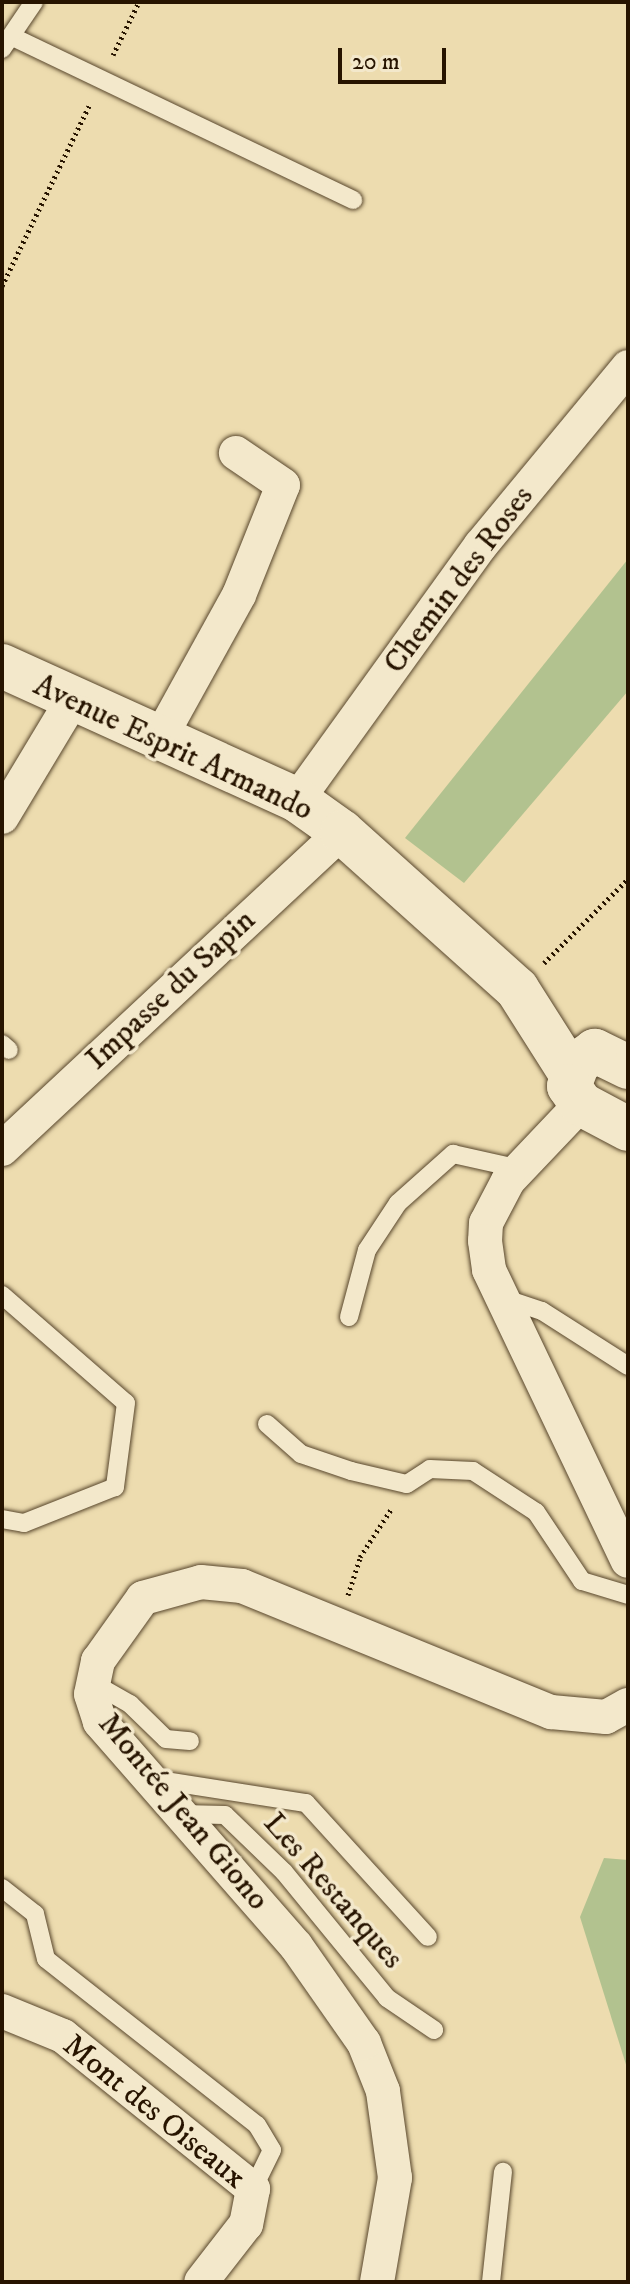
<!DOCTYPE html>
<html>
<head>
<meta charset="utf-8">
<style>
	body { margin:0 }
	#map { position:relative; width:630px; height:2284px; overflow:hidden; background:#eddcaf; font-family:"IM FELL DW Pica",serif }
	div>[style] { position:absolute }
	.green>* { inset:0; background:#b2c28f }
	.path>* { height:5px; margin-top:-2.5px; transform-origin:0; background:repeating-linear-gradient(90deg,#271400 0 2px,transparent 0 6px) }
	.roads { filter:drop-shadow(0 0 2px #58462c) drop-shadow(0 0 2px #58462c) }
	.lane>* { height:18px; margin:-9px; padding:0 9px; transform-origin:9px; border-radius:9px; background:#f3e8cb }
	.street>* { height:34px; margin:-17px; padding:0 17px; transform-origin:17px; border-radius:17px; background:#f3e8cb }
	.secondary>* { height:44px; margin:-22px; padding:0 22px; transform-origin:22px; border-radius:22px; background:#f3e8cb }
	span { translate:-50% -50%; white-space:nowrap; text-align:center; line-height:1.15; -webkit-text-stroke:7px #f3e8cb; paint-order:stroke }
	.street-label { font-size:32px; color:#271400 }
	.frame { position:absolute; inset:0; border:4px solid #271400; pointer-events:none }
	.scale { position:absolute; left:338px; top:48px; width:108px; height:36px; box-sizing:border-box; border:4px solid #271400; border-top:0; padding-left:10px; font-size:24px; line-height:28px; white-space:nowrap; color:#271400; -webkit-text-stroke:6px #f3e8cb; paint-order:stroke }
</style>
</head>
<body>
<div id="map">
	<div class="green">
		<i style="clip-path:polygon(628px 559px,628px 691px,464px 883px,405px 838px)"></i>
		<i style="clip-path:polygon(604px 1858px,628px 1860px,628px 2071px,580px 1917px)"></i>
	</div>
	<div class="path">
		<i style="left:113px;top:55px;width:59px;rotate:-63.9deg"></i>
		<i style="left:2px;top:286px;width:202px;rotate:-64.2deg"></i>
		<i style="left:544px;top:963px;width:119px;rotate:-45deg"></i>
		<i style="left:348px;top:1595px;width:40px;rotate:-72deg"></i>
		<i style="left:360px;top:1557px;width:59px;rotate:-56.9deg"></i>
	</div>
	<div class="roads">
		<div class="lane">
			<i style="left:15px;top:38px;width:375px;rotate:25.6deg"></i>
			<i style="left:2px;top:49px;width:57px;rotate:-55.8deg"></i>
			<i style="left:2px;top:1044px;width:9px;rotate:41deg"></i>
			<i style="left:2px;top:1295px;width:164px;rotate:41.1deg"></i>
			<i style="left:126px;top:1403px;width:85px;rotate:97.5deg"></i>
			<i style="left:115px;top:1487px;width:98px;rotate:158.4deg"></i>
			<i style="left:24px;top:1523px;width:22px;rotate:-170deg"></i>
			<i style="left:503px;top:1298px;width:41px;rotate:18.4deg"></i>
			<i style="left:542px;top:1311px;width:102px;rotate:32.6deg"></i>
			<i style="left:349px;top:1317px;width:69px;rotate:-75deg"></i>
			<i style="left:367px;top:1250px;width:56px;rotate:-56.6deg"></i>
			<i style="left:398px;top:1203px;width:74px;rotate:-41.7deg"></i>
			<i style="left:453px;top:1154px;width:69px;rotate:12.6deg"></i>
			<i style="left:267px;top:1424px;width:45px;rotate:41.4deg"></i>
			<i style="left:301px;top:1454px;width:53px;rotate:18.8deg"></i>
			<i style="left:351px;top:1471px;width:57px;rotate:13.1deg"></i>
			<i style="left:407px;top:1484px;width:27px;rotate:-33deg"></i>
			<i style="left:430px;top:1469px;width:43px;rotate:2.7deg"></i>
			<i style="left:473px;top:1471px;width:75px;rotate:33.1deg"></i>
			<i style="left:536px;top:1512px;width:83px;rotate:56.3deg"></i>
			<i style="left:582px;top:1581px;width:48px;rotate:16.9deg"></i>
			<i style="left:93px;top:1683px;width:43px;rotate:29.6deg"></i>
			<i style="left:130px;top:1704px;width:50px;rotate:44.2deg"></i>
			<i style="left:166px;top:1739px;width:24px;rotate:5deg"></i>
			<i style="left:152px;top:1779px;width:156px;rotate:8.9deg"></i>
			<i style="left:306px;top:1803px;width:181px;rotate:47.7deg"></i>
			<i style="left:181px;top:1814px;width:44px;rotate:1.3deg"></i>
			<i style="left:225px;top:1815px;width:82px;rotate:44deg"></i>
			<i style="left:284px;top:1872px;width:163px;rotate:50.7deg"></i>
			<i style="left:387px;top:1998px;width:57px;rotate:34.2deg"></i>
			<i style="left:2px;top:1888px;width:42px;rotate:38.2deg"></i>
			<i style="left:35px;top:1914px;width:46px;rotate:76.3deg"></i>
			<i style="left:46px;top:1959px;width:268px;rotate:38.2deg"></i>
			<i style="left:257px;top:2125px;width:29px;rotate:59deg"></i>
			<i style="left:272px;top:2150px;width:43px;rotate:116deg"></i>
			<i style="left:491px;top:2282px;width:111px;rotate:-83.8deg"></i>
		</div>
		<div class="street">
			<i style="left:160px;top:738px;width:163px;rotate:-61.1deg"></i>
			<i style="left:239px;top:595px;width:118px;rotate:-68.2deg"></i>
			<i style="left:283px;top:485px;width:57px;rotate:-145.8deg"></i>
			<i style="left:297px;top:800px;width:314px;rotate:-54.2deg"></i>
			<i style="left:481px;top:545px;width:231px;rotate:-50.4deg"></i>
			<i style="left:2px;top:817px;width:138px;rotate:-59deg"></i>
			<i style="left:581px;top:1104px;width:106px;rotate:133.5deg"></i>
			<i style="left:508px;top:1181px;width:47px;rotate:117.6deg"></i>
			<i style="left:486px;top:1223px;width:18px;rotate:93deg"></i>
			<i style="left:485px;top:1241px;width:29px;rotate:82deg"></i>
			<i style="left:489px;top:1270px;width:322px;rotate:64.5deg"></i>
			<i style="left:2px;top:1149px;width:465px;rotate:-43deg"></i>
			<i style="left:2px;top:2011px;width:66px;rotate:22.3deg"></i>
			<i style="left:63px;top:2036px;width:244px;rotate:38.8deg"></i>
			<i style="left:253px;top:2189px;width:36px;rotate:101deg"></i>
			<i style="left:246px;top:2224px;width:73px;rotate:127.8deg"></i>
			<i style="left:377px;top:2282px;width:106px;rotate:-80.2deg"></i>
			<i style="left:395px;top:2178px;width:88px;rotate:-97.9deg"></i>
			<i style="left:383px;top:2091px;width:52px;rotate:-111.6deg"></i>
			<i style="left:364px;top:2043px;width:118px;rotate:-125deg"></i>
			<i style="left:296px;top:1946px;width:298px;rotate:-131.2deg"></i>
			<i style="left:100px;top:1722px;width:29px;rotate:-108deg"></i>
			<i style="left:91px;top:1694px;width:34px;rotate:-78deg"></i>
			<i style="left:98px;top:1661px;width:77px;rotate:-54.5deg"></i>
			<i style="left:143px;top:1598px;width:60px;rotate:-15.4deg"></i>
			<i style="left:201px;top:1582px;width:41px;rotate:5.6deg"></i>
			<i style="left:242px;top:1586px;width:334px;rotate:22.2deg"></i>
			<i style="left:551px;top:1712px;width:55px;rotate:5.2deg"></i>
			<i style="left:606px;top:1717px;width:25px;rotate:-29deg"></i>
		</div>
		<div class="secondary">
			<i style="left:2px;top:666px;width:324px;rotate:24.4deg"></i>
			<i style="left:297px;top:800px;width:55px;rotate:35.4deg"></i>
			<i style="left:342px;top:832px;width:235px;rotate:41.9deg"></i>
			<i style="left:517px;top:989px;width:101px;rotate:57.6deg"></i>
			<i style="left:628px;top:1067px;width:37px;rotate:-154deg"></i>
			<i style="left:595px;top:1051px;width:21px;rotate:145deg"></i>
			<i style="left:578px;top:1063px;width:25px;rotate:111deg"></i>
			<i style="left:569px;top:1086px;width:22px;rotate:56deg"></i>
			<i style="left:581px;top:1104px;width:53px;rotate:28deg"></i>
		</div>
	</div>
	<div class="street-label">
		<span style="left:459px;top:580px;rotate:-53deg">Chemin des Roses</span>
		<span style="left:173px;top:748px;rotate:25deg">Avenue Esprit Armando</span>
		<span style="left:171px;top:990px;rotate:-43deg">Impasse du Sapin</span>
		<span style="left:183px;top:1812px;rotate:50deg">Montée Jean Giono</span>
		<span style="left:333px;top:1891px;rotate:49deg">Les Restanques</span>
		<span style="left:154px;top:2112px;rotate:39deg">Mont des Oiseaux</span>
	</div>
	<div class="frame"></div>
	<div class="scale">20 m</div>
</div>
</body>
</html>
